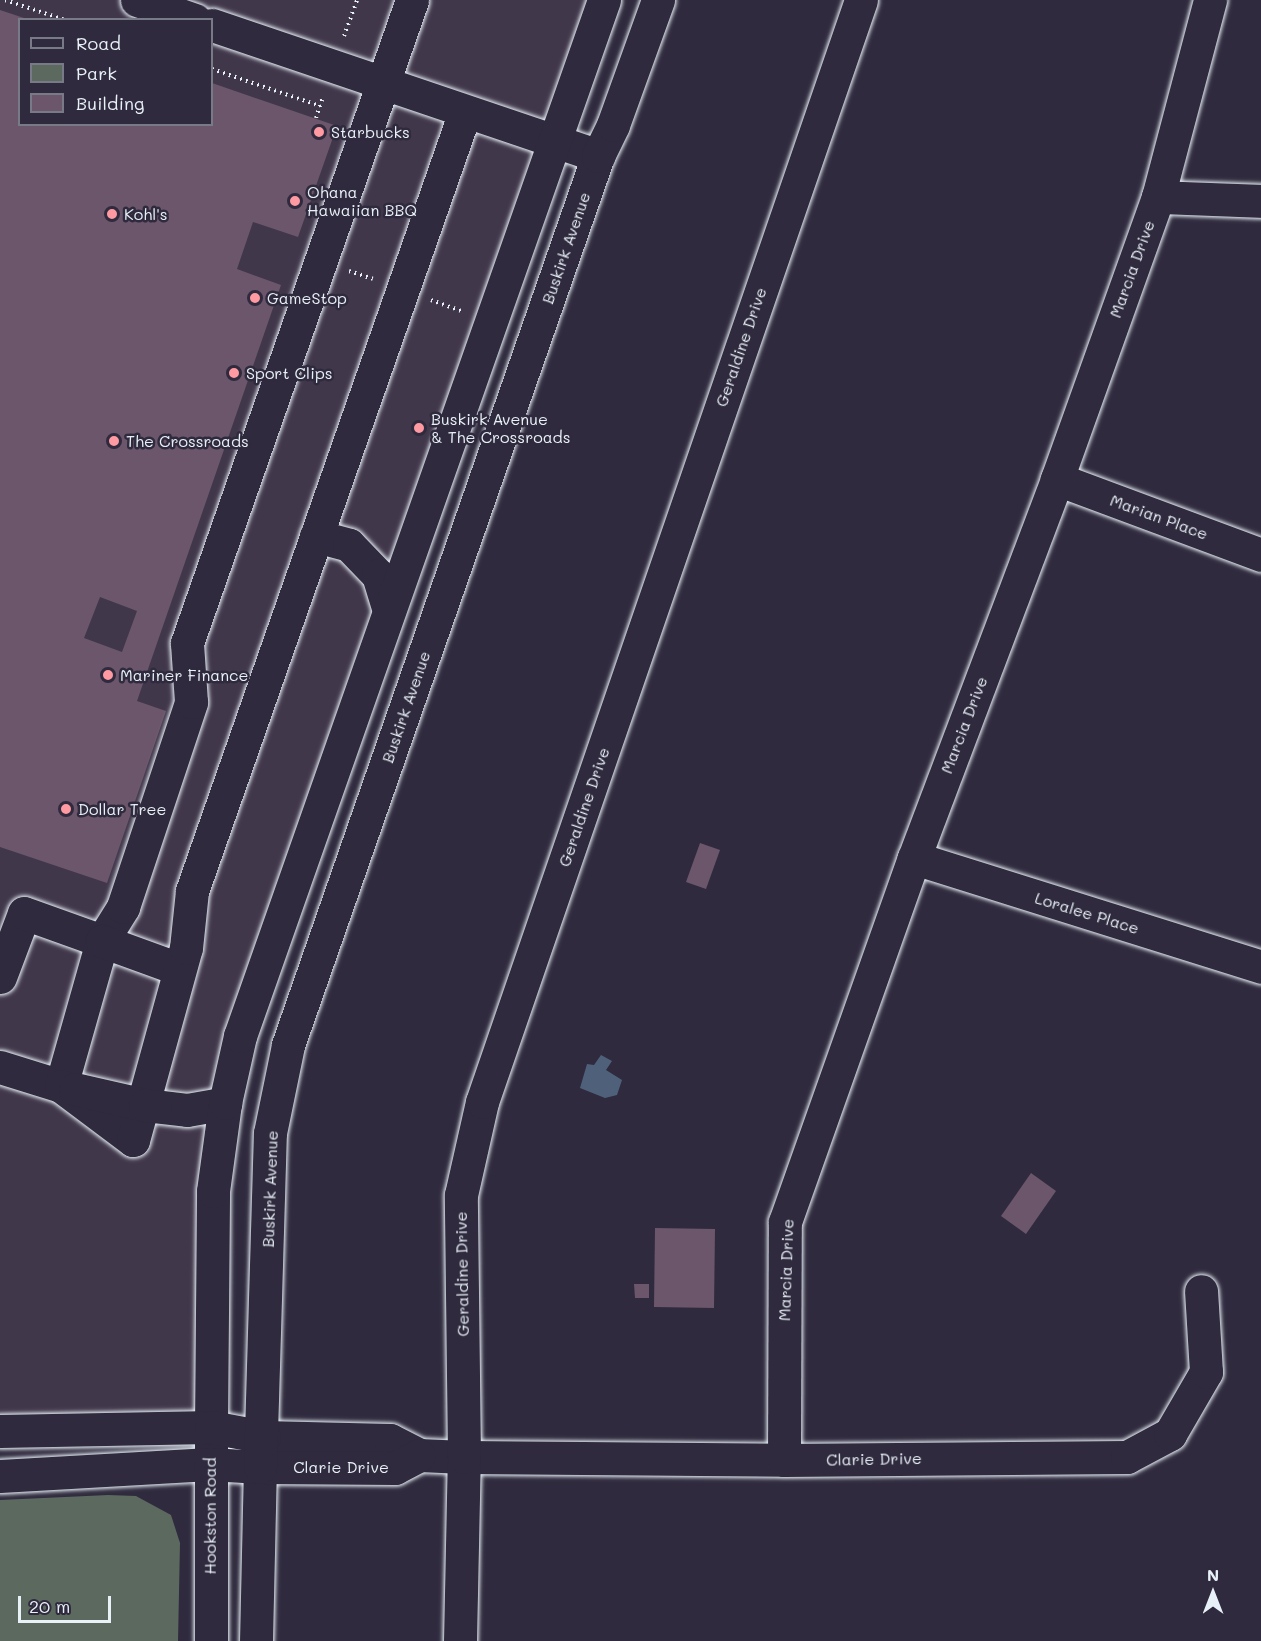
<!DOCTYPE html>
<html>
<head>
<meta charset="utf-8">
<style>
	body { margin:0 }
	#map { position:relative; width:1261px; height:1641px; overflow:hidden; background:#2f2a3d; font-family:Mali,sans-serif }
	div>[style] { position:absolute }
	.built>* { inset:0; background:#41374b }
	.green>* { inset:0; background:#5c695f }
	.water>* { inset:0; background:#4f617a }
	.building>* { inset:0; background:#6c566c }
	.path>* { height:4px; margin-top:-2px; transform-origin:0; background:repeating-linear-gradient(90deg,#e8f1f8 0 1.5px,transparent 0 6px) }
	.roads { filter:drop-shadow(0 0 2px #e8f1f8) drop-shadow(0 0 2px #e8f1f8) }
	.minor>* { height:33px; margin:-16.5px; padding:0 16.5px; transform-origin:16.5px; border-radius:16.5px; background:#2f2a3d }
	.major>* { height:33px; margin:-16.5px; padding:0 16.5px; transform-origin:16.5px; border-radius:16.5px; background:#2f2a3d }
	.dots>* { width:16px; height:16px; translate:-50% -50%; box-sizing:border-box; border:3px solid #2f2a3d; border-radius:50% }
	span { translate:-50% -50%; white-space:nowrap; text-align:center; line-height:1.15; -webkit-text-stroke:5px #2f2a3d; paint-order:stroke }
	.poi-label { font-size:16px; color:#e8f1f8 }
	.left { translate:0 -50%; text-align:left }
	.street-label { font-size:16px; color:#e8f1f8 }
	.legend { position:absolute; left:18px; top:18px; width:195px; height:108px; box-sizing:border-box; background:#2f2a3d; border:2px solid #797a88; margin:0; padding:8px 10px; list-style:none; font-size:18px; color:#e8f1f8 }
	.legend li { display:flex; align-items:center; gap:12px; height:30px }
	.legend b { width:30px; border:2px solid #797a88 }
	.north { position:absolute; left:1183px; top:1563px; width:60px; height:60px; -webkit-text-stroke:4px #2f2a3d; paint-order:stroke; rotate:0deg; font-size:16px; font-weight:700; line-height:24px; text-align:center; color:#e8f1f8 }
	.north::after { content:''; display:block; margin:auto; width:21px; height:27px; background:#e8f1f8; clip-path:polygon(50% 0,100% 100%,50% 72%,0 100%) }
	.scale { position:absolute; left:18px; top:1596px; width:93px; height:27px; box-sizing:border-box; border:3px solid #e8f1f8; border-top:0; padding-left:8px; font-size:18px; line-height:21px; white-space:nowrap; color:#e8f1f8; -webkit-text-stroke:4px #2f2a3d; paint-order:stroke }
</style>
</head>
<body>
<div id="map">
	<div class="built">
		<i style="clip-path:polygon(evenodd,0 0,604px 0,240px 1036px,211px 1427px,0 1431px,0 0,20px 20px,212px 20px,212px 124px,20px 124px,20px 20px)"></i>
	</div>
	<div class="green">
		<i style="clip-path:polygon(108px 1495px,136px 1496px,171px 1515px,180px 1543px,178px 1641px,0 1641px,0 1500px)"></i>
	</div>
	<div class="water">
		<i style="clip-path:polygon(601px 1055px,612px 1061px,606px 1070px,622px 1080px,617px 1095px,605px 1098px,580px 1088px,587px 1064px,594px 1065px)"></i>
	</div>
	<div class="building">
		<i style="clip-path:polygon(evenodd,0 10px,27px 19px,20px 20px,20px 124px,212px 124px,212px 83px,337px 126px,298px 237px,253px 222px,237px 269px,281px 285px,137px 701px,166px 711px,107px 883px,0 847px,0 10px,100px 597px,137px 611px,122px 652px,84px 638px,100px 597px)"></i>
		<i style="clip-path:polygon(700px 843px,720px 850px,706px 889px,686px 882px)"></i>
		<i style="clip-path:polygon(1031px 1173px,1056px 1191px,1026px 1234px,1001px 1216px)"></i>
		<i style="clip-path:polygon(655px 1228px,715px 1229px,714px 1308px,654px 1307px)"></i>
		<i style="clip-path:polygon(634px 1284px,649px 1284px,649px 1298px,635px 1298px)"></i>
	</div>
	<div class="path">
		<i style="left:5px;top:0;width:63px;rotate:18.4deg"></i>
		<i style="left:344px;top:36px;width:38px;rotate:-70deg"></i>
		<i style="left:212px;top:69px;width:114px;rotate:18.9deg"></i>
		<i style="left:316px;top:118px;width:22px;rotate:-72deg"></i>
		<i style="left:349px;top:271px;width:25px;rotate:18deg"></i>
		<i style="left:431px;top:300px;width:32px;rotate:20deg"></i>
	</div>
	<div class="roads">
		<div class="minor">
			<i style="left:137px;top:0;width:61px;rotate:19deg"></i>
			<i style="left:212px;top:25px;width:408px;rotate:18.7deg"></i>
			<i style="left:1158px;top:197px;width:103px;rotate:2.2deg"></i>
			<i style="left:1057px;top:479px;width:218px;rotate:20.4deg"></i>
			<i style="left:316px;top:536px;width:34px;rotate:15deg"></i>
			<i style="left:349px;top:545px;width:42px;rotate:46deg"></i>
			<i style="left:378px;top:575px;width:34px;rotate:73deg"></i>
			<i style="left:914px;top:858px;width:364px;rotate:17.4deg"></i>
			<i style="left:0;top:977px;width:68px;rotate:-69.4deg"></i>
			<i style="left:24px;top:913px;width:83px;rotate:19.7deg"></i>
			<i style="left:102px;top:941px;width:40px;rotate:-58deg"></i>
			<i style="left:123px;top:907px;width:216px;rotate:-71.6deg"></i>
			<i style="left:191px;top:702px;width:59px;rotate:-93.9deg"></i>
			<i style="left:187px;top:643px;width:681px;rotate:-70.71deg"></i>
			<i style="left:0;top:1067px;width:64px;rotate:17.3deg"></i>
			<i style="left:61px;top:1086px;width:151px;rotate:-74.2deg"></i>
			<i style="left:102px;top:941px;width:82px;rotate:20deg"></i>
			<i style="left:61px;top:1086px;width:90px;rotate:36.9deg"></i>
			<i style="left:133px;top:1140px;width:199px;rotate:-74.6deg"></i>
			<i style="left:186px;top:948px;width:57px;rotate:-84deg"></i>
			<i style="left:192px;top:891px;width:825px;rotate:-70.69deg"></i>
			<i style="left:75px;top:1089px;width:72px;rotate:12.9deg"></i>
			<i style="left:145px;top:1105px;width:42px;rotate:6.8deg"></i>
			<i style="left:187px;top:1110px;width:39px;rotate:-10deg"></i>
			<i style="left:264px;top:1437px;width:126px;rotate:1.4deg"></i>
			<i style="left:390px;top:1440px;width:33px;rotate:27deg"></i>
			<i style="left:419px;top:1455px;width:45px;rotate:2.5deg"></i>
			<i style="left:464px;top:1457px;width:320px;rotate:0.5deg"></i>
			<i style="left:784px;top:1460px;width:343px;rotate:-0.5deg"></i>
			<i style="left:1127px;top:1457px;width:49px;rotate:-28.1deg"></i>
			<i style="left:1170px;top:1434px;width:72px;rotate:-59.9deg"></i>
			<i style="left:1206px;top:1372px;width:81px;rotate:-93.5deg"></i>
			<i style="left:784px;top:1460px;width:238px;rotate:-89.8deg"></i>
			<i style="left:785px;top:1222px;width:386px;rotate:-70.5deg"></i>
			<i style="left:914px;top:858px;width:405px;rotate:-69.3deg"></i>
			<i style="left:1057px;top:479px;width:300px;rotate:-70.3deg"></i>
			<i style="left:1158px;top:197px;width:204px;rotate:-75.2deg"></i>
			<i style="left:211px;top:1641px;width:214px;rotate:-90deg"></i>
			<i style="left:256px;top:1641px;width:174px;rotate:-88.7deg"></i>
			<i style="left:260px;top:1467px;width:135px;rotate:0.4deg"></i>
			<i style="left:395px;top:1468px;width:27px;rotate:-28deg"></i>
			<i style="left:460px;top:1641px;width:184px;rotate:-88.8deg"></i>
			<i style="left:464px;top:1457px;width:262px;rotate:-90.7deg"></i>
			<i style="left:461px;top:1195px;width:95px;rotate:-77.3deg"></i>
			<i style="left:482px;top:1102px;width:1165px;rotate:-71.02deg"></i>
		</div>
		<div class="major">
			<i style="left:211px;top:1427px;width:236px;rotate:-89.5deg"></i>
			<i style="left:213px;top:1191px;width:89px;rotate:-82.2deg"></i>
			<i style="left:225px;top:1103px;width:69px;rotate:-77.4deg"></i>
			<i style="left:240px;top:1036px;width:1098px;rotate:-70.64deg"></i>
			<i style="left:0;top:1431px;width:211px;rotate:-1.1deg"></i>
			<i style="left:211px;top:1427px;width:54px;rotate:10.7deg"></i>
			<i style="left:0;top:1476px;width:210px;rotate:-3.3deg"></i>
			<i style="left:210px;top:1464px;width:50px;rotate:3.4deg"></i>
			<i style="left:260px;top:1467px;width:334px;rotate:-88.3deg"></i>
			<i style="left:270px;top:1133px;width:90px;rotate:-78.4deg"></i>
			<i style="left:288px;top:1045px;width:941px;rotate:-70.78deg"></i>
			<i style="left:598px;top:156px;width:34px;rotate:-64deg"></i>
			<i style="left:613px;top:125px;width:133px;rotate:-70.2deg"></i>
		</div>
	</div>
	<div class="dots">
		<i style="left:319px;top:132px;background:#ff9aa2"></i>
		<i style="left:295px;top:201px;background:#ff9aa2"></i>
		<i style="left:112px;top:214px;background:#ff9aa2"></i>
		<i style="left:255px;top:298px;background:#ff9aa2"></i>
		<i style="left:234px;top:373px;background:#ff9aa2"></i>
		<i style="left:419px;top:428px;background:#ff9aa2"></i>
		<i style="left:114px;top:441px;background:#ff9aa2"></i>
		<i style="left:108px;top:675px;background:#ff9aa2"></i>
		<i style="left:66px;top:809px;background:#ff9aa2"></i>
	</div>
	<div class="poi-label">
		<span class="left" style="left:331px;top:132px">Starbucks</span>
		<span class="left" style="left:307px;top:201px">Ohana<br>Hawaiian BBQ</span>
		<span class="left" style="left:124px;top:214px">Kohl's</span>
		<span class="left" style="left:267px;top:298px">GameStop</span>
		<span class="left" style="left:246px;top:373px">Sport Clips</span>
		<span class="left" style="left:431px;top:428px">Buskirk Avenue<br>&amp; The Crossroads</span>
		<span class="left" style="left:126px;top:441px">The Crossroads</span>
		<span class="left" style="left:120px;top:675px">Mariner Finance</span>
		<span class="left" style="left:78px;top:809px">Dollar Tree</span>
	</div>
	<div class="street-label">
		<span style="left:566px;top:248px;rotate:-71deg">Buskirk Avenue</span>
		<span style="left:1132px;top:269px;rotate:-70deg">Marcia Drive</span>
		<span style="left:741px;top:347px;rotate:-71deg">Geraldine Drive</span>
		<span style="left:1159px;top:517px;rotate:20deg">Marian Place</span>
		<span style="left:406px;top:707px;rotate:-71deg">Buskirk Avenue</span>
		<span style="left:964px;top:725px;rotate:-69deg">Marcia Drive</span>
		<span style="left:584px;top:807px;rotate:-71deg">Geraldine Drive</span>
		<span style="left:1087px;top:913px;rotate:17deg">Loralee Place</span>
		<span style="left:270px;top:1189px;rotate:-88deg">Buskirk Avenue</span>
		<span style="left:786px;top:1270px;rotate:-88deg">Marcia Drive</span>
		<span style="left:462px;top:1274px;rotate:-91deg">Geraldine Drive</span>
		<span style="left:874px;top:1459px;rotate:-1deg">Clarie Drive</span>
		<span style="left:341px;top:1467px">Clarie Drive</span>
		<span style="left:210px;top:1516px;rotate:-90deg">Hookston Road</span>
	</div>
	<ul class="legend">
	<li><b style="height:8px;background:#2f2a3d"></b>Road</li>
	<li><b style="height:16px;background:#5c695f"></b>Park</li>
	<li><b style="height:16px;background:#6c566c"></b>Building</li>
	</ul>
	<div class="north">N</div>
	<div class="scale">20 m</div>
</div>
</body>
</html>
